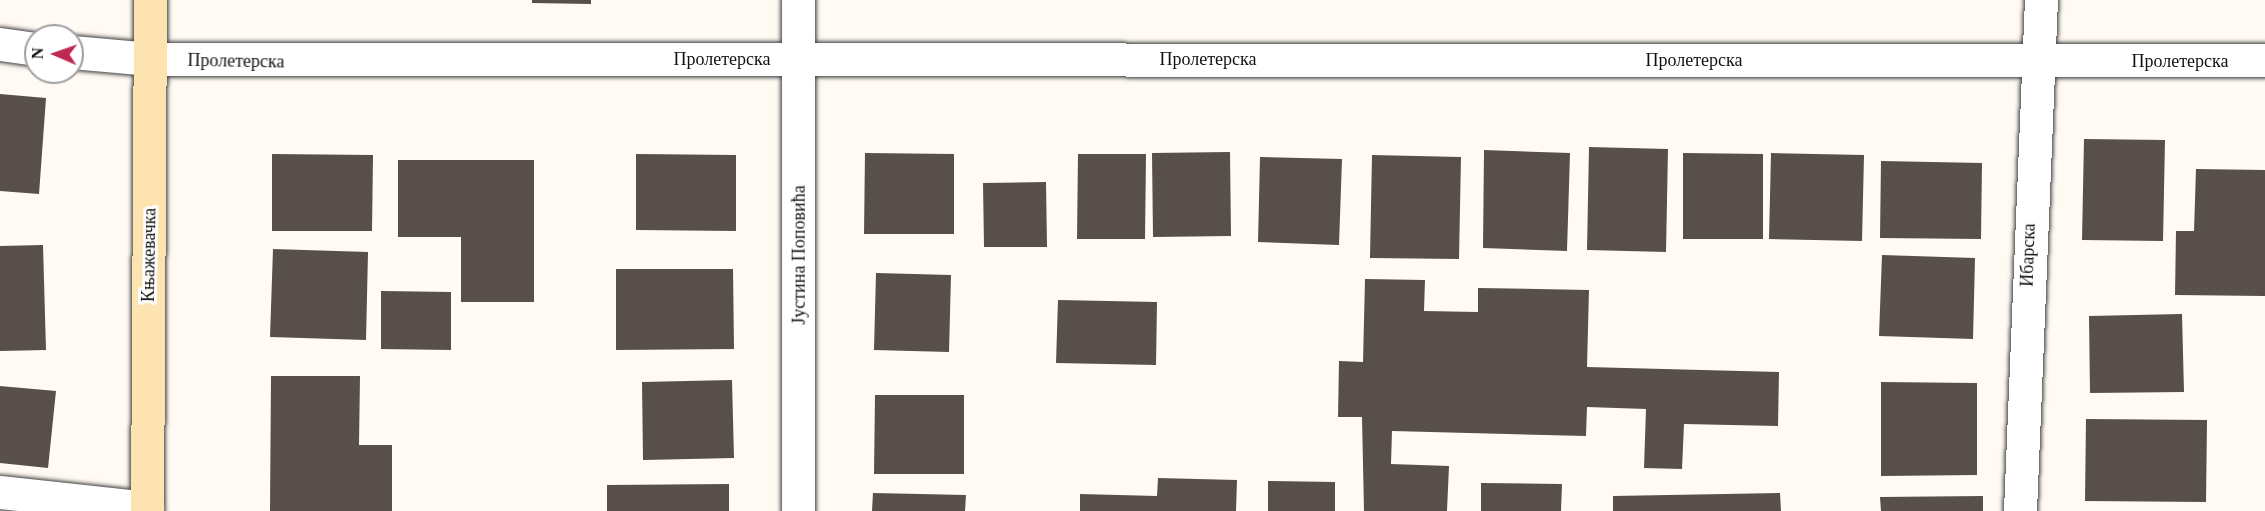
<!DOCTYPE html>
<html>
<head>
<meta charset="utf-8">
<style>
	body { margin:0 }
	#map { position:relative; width:2265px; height:511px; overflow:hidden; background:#fffaf3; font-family:Georgia,serif }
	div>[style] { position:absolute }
	.building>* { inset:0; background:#584e4c }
	.roads { filter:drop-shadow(0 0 2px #434343) drop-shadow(0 0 2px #434343) }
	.minor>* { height:33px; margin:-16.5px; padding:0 16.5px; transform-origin:16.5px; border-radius:16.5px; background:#fff }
	.tertiary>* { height:33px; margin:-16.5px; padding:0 16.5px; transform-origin:16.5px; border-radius:16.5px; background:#fff }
	.secondary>* { height:33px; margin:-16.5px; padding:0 16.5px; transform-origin:16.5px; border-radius:16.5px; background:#fde3b0 }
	span { translate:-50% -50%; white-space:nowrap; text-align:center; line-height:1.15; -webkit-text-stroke:6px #fff; paint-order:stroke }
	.street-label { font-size:18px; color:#101010 }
	.north { position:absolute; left:24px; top:24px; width:60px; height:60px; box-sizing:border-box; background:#fff; border:2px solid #9f9f9f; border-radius:50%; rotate:272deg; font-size:16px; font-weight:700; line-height:24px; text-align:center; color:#101010 }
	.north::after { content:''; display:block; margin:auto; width:21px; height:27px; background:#be2952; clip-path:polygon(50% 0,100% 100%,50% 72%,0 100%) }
</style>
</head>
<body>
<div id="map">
	<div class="building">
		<i style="clip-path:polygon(532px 0,591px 0,591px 4px,532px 3px)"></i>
		<i style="clip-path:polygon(0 94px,46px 98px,39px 194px,0 191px)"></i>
		<i style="clip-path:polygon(2084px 139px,2165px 140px,2163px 241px,2082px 240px)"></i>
		<i style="clip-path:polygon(1589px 147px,1668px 149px,1666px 252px,1587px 250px)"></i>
		<i style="clip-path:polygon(1484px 150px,1570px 153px,1567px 251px,1483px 248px)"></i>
		<i style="clip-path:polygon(1230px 152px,1231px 236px,1153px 237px,1152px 153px)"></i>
		<i style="clip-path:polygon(865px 153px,954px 154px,954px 234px,864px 234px)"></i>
		<i style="clip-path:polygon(1683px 153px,1763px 154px,1763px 239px,1683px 239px)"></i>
		<i style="clip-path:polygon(1771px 153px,1864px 155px,1862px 241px,1769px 239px)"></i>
		<i style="clip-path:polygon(272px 154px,373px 155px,372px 231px,272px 231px)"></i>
		<i style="clip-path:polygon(636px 154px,736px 155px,736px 231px,636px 230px)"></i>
		<i style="clip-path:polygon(1078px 154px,1146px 154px,1145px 239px,1077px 239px)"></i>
		<i style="clip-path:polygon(1372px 155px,1461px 157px,1459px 259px,1370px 258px)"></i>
		<i style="clip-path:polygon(1260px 157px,1342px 159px,1339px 245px,1258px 242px)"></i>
		<i style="clip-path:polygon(398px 160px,534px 160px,534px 302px,461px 302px,461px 237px,398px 237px)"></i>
		<i style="clip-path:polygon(1881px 161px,1982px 163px,1981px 239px,1880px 238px)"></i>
		<i style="clip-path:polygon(2196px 169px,2265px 170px,2265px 296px,2175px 295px,2176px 231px,2194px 231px)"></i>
		<i style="clip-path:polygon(1046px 182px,1047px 247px,984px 247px,983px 183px)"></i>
		<i style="clip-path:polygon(43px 245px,46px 350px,0 351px,0 246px)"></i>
		<i style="clip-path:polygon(273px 249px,368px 252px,366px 340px,270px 337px)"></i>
		<i style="clip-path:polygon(1882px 255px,1975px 258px,1973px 339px,1879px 336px)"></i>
		<i style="clip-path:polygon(616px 269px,733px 269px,734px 349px,616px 350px)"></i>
		<i style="clip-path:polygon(876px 273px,951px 275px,949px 352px,874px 350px)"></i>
		<i style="clip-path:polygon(1365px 279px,1425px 280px,1424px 311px,1478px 312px,1478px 288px,1589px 290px,1587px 367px,1779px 372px,1778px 426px,1684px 424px,1682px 469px,1644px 468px,1646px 409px,1587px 407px,1586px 436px,1392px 431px,1391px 464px,1449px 466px,1447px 511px,1364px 511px,1362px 417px,1338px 417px,1339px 361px,1363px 362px)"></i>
		<i style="clip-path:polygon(381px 291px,451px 292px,451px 350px,381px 349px)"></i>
		<i style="clip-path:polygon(1058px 300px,1157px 302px,1156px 365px,1056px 363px)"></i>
		<i style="clip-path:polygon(2182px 314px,2184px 392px,2090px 393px,2089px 316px)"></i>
		<i style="clip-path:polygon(271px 376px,360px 376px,359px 445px,392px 445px,392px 511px,270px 511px)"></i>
		<i style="clip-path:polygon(732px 380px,734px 458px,643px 460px,642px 382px)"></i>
		<i style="clip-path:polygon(1881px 382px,1977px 383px,1977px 475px,1881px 476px)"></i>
		<i style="clip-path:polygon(0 386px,56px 391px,48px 468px,0 463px)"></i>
		<i style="clip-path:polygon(875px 395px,964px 395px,964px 474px,874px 474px)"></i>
		<i style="clip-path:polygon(2086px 419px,2207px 420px,2206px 502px,2085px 501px)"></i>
		<i style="clip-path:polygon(1158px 478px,1237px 480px,1236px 511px,1080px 511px,1080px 494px,1157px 496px)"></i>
		<i style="clip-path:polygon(1268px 481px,1335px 482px,1335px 511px,1268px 511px)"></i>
		<i style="clip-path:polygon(1481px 483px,1562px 484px,1561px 511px,1481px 511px)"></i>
		<i style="clip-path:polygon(729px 484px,729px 511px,607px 511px,607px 485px)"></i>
		<i style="clip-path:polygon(873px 493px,966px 495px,965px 511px,872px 511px)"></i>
		<i style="clip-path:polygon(1780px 493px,1781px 511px,1613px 511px,1613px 496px)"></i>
		<i style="clip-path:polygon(1983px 496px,1983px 511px,1881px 511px,1880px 497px)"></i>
	</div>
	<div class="roads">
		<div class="minor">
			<i style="left:0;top:44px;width:36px;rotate:8deg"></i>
			<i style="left:72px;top:52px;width:79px;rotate:5.1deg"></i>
			<i style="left:0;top:492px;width:148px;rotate:6.2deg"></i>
			<i style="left:798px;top:511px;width:511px;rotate:-90deg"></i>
			<i style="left:2020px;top:511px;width:511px;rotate:-87.65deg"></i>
		</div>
		<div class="tertiary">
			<i style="left:151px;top:59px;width:2114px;rotate:0.03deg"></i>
		</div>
		<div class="secondary">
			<i style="left:147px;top:511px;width:511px;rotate:-89.66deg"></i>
		</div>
	</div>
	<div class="street-label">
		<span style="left:722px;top:59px">Пролетерска</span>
		<span style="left:1208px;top:59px">Пролетерска</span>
		<span style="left:1694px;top:60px">Пролетерска</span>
		<span style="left:236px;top:61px;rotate:1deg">Пролетерска</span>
		<span style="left:2180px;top:61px">Пролетерска</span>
		<span style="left:149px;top:255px;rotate:-89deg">Књажевачка</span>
		<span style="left:799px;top:255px;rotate:-90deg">Јустина Поповића</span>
		<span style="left:2028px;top:255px;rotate:-88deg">Ибарска</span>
	</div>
	<div class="north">N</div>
</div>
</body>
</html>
